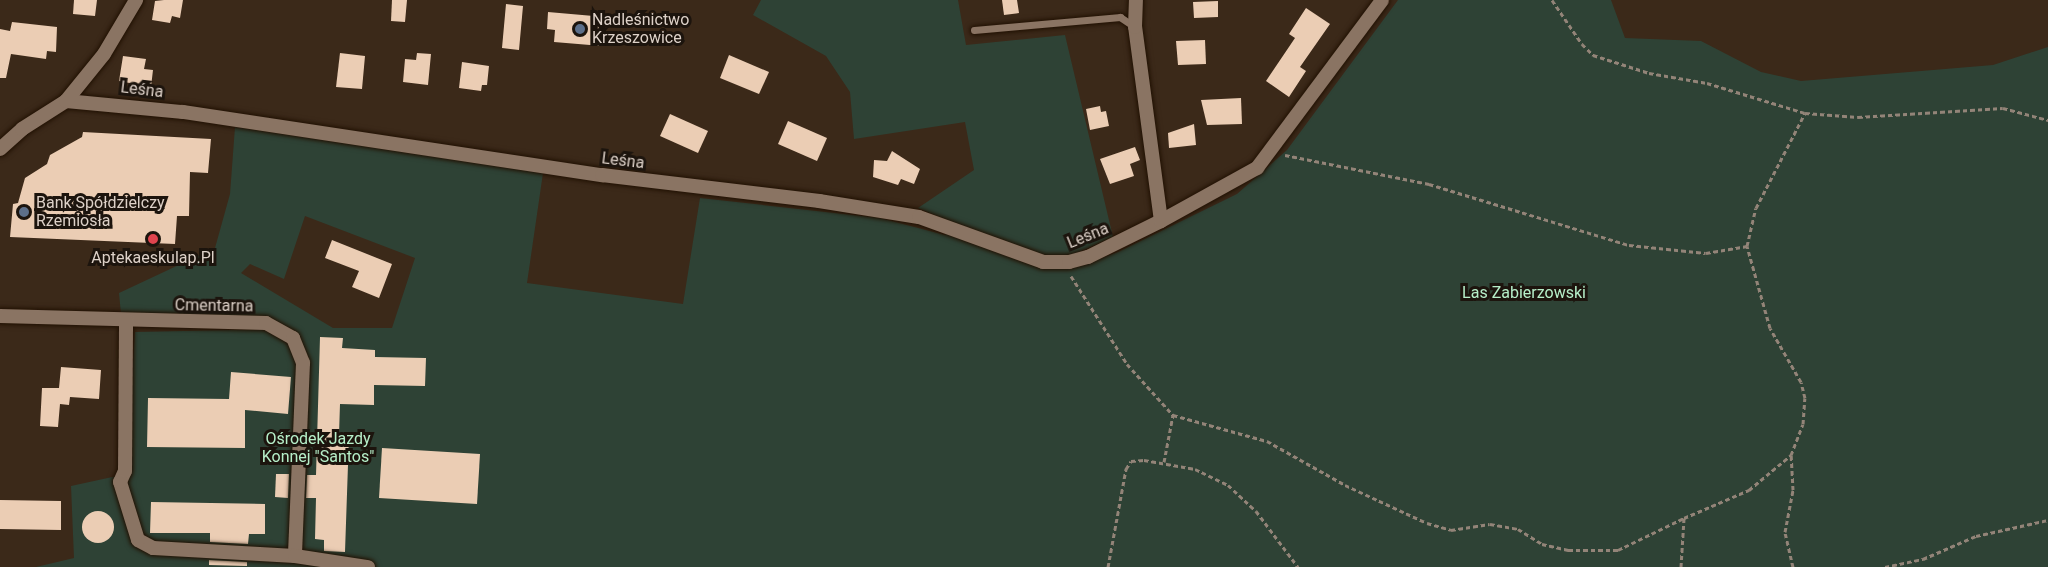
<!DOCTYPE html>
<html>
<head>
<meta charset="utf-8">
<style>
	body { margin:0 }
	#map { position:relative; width:2048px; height:567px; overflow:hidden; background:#3b2919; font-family:Roboto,sans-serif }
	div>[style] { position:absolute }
	.green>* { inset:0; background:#2e4235 }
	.building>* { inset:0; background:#ebcdb4 }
	.round { border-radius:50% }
	.path>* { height:3px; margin-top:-1.5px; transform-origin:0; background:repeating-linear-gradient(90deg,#938478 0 4.5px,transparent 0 7.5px) }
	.roads { filter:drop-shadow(0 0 2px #211103) drop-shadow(0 0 2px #211103) }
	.lane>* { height:7px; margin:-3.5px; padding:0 3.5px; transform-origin:3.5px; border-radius:3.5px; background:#8a7463 }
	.street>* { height:14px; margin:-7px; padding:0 7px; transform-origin:7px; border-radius:7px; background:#8a7463 }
	.dots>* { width:16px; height:16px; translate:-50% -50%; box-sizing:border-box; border:3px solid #1c140d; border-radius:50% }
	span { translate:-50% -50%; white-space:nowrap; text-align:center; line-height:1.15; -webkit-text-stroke:6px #1c140d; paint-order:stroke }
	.poi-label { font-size:16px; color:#ddd1c8 }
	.left { translate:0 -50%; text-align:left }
	.street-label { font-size:16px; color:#ddd1c8 }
	.park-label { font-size:16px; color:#b6efc9 }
</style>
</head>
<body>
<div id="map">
	<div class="green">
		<i style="clip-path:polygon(evenodd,761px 0,958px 0,966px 45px,1065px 35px,1113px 237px,1072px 255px,1077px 267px,1118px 252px,1237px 194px,1287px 150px,1398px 0,1611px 0,1625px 38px,1701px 41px,1761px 72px,1801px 81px,1993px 65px,2048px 47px,2048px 567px,36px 567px,74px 558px,71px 486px,126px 474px,135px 332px,285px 329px,121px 314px,119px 293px,215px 248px,230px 194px,235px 127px,543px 173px,527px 283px,683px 304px,700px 198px,880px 218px,945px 235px,949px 221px,918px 208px,974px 170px,965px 122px,854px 139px,850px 92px,826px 56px,753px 15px,761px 0,305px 216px,415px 258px,392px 328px,333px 328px,241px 273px,250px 264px,284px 279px,305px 216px)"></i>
	</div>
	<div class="building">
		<i style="clip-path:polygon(74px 0,97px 0,95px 16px,73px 14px)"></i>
		<i style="clip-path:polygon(164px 0,183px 0,180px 18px,172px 16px,170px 23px,152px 20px,155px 1px)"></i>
		<i style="clip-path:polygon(392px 0,407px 0,405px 22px,391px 21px)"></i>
		<i style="clip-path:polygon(1002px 0,1017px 0,1019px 13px,1004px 15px)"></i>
		<i style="clip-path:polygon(1218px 1px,1218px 17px,1194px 18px,1193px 2px)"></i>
		<i style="clip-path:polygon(506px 4px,523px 6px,519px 50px,502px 48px)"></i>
		<i style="clip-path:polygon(1306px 8px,1330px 24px,1300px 67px,1306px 71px,1289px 97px,1266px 81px,1295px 38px,1289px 34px)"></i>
		<i style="clip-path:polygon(548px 12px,605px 17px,602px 46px,554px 42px,555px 30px,547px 29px)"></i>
		<i style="clip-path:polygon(12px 22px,57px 27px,56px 52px,47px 51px,46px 59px,11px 54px,6px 78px,0 78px,0 29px,10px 31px)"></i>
		<i style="clip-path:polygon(1205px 40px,1206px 64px,1178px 65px,1176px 41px)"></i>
		<i style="clip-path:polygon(340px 53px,365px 56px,362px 89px,336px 87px)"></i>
		<i style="clip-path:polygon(417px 53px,431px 54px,428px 85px,403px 82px,405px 59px,416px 60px)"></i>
		<i style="clip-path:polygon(729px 55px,769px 72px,759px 94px,720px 78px)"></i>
		<i style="clip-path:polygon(123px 56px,146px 59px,144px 69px,153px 70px,151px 87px,119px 81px)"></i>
		<i style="clip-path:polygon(462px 62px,489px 66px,487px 85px,482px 85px,481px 91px,459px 88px)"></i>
		<i style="clip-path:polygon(1241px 98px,1242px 124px,1207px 125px,1201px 100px)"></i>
		<i style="clip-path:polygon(1100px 106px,1101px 112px,1106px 111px,1109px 126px,1090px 130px,1086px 109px)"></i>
		<i style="clip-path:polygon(670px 114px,708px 131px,698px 153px,660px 136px)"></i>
		<i style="clip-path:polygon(788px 121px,827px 138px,817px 161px,778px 144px)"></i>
		<i style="clip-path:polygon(1194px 124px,1196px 145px,1169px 148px,1168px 133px)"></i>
		<i style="clip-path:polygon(83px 132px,211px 139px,208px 173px,190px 172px,189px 216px,177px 216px,175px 244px,10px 237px,13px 204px,18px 203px,25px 178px,47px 164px,50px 155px,82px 137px)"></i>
		<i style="clip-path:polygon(1135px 147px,1140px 160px,1130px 164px,1134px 176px,1110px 184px,1100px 159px)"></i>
		<i style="clip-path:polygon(892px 151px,920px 169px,914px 184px,901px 179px,898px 185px,873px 177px,874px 160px,887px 161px)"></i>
		<i style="clip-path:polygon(332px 240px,392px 264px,379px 298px,352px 287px,359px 271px,325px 258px)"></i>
		<i style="clip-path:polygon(320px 337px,343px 338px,342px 348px,375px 350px,375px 357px,426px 358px,425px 386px,374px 385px,374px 405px,340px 404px,339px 435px,349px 436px,345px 552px,324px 551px,324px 540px,315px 539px,316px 498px,306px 498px,307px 475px,316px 475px)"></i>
		<i style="clip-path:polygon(61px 367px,101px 370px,99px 399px,70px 397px,69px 405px,60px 404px,58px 427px,40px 426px,42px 388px,59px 388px)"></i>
		<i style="clip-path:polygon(231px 372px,291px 377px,288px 414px,245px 410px,245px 448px,147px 447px,148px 398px,229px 399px)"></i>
		<i style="clip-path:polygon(382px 448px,480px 454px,477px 504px,379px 498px)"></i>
		<i style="clip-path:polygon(276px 474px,289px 474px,288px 498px,275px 497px)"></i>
		<i style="clip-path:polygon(0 500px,61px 501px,61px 530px,0 529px)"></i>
		<i style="clip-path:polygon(151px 502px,265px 504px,265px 534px,249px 534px,248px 544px,210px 542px,210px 533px,150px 533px)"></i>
		<i class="round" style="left:82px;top:511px;width:32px;height:32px"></i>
		<i style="clip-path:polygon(209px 560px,247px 562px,247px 566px,209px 565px)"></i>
	</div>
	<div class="path">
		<i style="left:1552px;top:0;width:53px;rotate:55.7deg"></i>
		<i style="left:1582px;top:44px;width:16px;rotate:45deg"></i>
		<i style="left:1593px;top:55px;width:59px;rotate:17.8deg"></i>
		<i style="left:1649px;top:73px;width:59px;rotate:9.8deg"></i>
		<i style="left:1707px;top:83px;width:102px;rotate:17deg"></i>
		<i style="left:1805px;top:113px;width:53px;rotate:4.3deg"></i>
		<i style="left:1858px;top:117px;width:145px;rotate:-3.6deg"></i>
		<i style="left:2003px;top:108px;width:47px;rotate:14.9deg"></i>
		<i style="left:1285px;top:155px;width:147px;rotate:11.4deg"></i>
		<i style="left:1429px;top:184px;width:209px;rotate:17deg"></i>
		<i style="left:1629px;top:245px;width:77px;rotate:5.9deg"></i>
		<i style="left:1706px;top:253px;width:42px;rotate:-9.7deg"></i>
		<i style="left:1071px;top:276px;width:104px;rotate:57.5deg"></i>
		<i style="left:1127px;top:364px;width:69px;rotate:48deg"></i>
		<i style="left:1173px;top:415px;width:98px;rotate:15.5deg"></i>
		<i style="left:1267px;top:441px;width:90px;rotate:29.4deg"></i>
		<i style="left:1345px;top:485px;width:90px;rotate:24.9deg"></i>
		<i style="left:1427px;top:523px;width:25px;rotate:16deg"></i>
		<i style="left:1451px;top:530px;width:39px;rotate:-9deg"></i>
		<i style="left:1490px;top:524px;width:28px;rotate:10deg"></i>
		<i style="left:1518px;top:529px;width:28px;rotate:32deg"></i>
		<i style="left:1542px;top:544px;width:27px;rotate:13deg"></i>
		<i style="left:1568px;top:550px;width:50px"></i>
		<i style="left:1618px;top:550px;width:73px;rotate:-25.9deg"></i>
		<i style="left:1164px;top:462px;width:48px;rotate:-79.2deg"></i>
		<i style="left:1108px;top:567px;width:100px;rotate:-79.6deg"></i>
		<i style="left:1126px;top:469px;width:9px;rotate:-58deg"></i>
		<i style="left:1131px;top:461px;width:13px;rotate:-4deg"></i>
		<i style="left:1144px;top:460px;width:52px;rotate:10deg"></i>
		<i style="left:1195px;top:469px;width:37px;rotate:26deg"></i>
		<i style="left:1228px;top:485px;width:38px;rotate:43deg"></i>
		<i style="left:1256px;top:511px;width:70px;rotate:53.1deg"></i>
		<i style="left:1681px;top:567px;width:49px;rotate:-86.5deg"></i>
		<i style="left:1684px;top:518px;width:71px;rotate:-23.3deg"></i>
		<i style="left:1749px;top:490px;width:55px;rotate:-39.8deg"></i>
		<i style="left:1793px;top:567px;width:36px;rotate:-103deg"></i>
		<i style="left:1785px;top:532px;width:43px;rotate:-79.2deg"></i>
		<i style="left:1793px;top:490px;width:35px;rotate:-93deg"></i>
		<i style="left:1791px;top:455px;width:33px;rotate:-69deg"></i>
		<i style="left:1803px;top:424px;width:26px;rotate:-86deg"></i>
		<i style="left:1805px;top:398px;width:16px;rotate:-104deg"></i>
		<i style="left:1801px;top:382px;width:62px;rotate:-119.9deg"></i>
		<i style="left:1770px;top:328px;width:85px;rotate:-105.7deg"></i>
		<i style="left:1747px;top:246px;width:39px;rotate:-77deg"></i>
		<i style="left:1756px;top:208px;width:107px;rotate:-62.7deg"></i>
		<i style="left:1885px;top:567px;width:39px;rotate:-12deg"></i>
		<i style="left:1923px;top:559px;width:58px;rotate:-23.5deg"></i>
		<i style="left:1976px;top:536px;width:74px;rotate:-12.5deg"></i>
	</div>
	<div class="roads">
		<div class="lane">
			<i style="left:974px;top:30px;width:147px;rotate:-5.1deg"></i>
			<i style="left:1120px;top:17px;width:18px;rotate:34deg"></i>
		</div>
		<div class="street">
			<i style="left:66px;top:101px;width:118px;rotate:5.4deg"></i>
			<i style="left:183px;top:112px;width:424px;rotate:8.6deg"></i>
			<i style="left:602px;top:175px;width:219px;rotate:6.8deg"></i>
			<i style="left:819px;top:201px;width:101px;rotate:9.1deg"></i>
			<i style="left:919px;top:217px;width:132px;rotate:19.9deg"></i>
			<i style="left:1043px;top:262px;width:26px"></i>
			<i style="left:1069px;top:262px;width:20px;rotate:-15deg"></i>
			<i style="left:1088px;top:257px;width:81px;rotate:-26.3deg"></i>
			<i style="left:1161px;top:221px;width:196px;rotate:-97.6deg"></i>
			<i style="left:1135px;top:27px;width:27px;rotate:-88deg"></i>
			<i style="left:0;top:149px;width:30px;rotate:-42deg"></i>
			<i style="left:22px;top:129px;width:52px;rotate:-32.5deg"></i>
			<i style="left:66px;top:101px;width:60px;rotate:-51deg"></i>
			<i style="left:104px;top:54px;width:63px;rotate:-59.3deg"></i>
			<i style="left:1161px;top:221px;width:110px;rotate:-28.9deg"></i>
			<i style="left:1257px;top:168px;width:209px;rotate:-53.3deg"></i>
			<i style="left:0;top:316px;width:266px;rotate:1.5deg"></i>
			<i style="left:266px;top:323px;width:31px;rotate:29deg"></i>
			<i style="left:293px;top:338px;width:27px;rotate:68deg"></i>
			<i style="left:303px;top:363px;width:193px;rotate:92.4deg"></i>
			<i style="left:295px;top:556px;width:142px;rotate:-176.8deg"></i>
			<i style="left:153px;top:548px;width:17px;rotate:-152deg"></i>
			<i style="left:138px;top:540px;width:61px;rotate:-107.2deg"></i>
			<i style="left:120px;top:482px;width:12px;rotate:-66deg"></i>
			<i style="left:125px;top:471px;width:151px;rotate:-89.6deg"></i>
			<i style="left:295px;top:556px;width:74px;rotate:8.6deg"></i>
		</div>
	</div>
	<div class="dots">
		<i style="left:580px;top:29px;background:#5c6f8a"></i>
		<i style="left:24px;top:212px;background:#5c6f8a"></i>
		<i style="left:153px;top:239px;background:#e0444e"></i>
	</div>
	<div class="poi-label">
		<span class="left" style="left:592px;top:29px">Nadleśnictwo<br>Krzeszowice</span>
		<span class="left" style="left:36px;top:212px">Bank Spółdzielczy<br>Rzemiosła</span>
		<span style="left:153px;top:258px">Aptekaeskulap.Pl</span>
	</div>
	<div class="street-label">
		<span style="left:142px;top:90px;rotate:7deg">Leśna</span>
		<span style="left:623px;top:161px;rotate:7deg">Leśna</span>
		<span style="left:1088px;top:236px;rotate:-22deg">Leśna</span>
		<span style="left:214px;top:306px;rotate:1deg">Cmentarna</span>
	</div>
	<div class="park-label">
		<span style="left:1524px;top:293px">Las Zabierzowski</span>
		<span style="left:318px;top:448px">Ośrodek Jazdy<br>Konnej "Santos"</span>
	</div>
</div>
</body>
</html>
